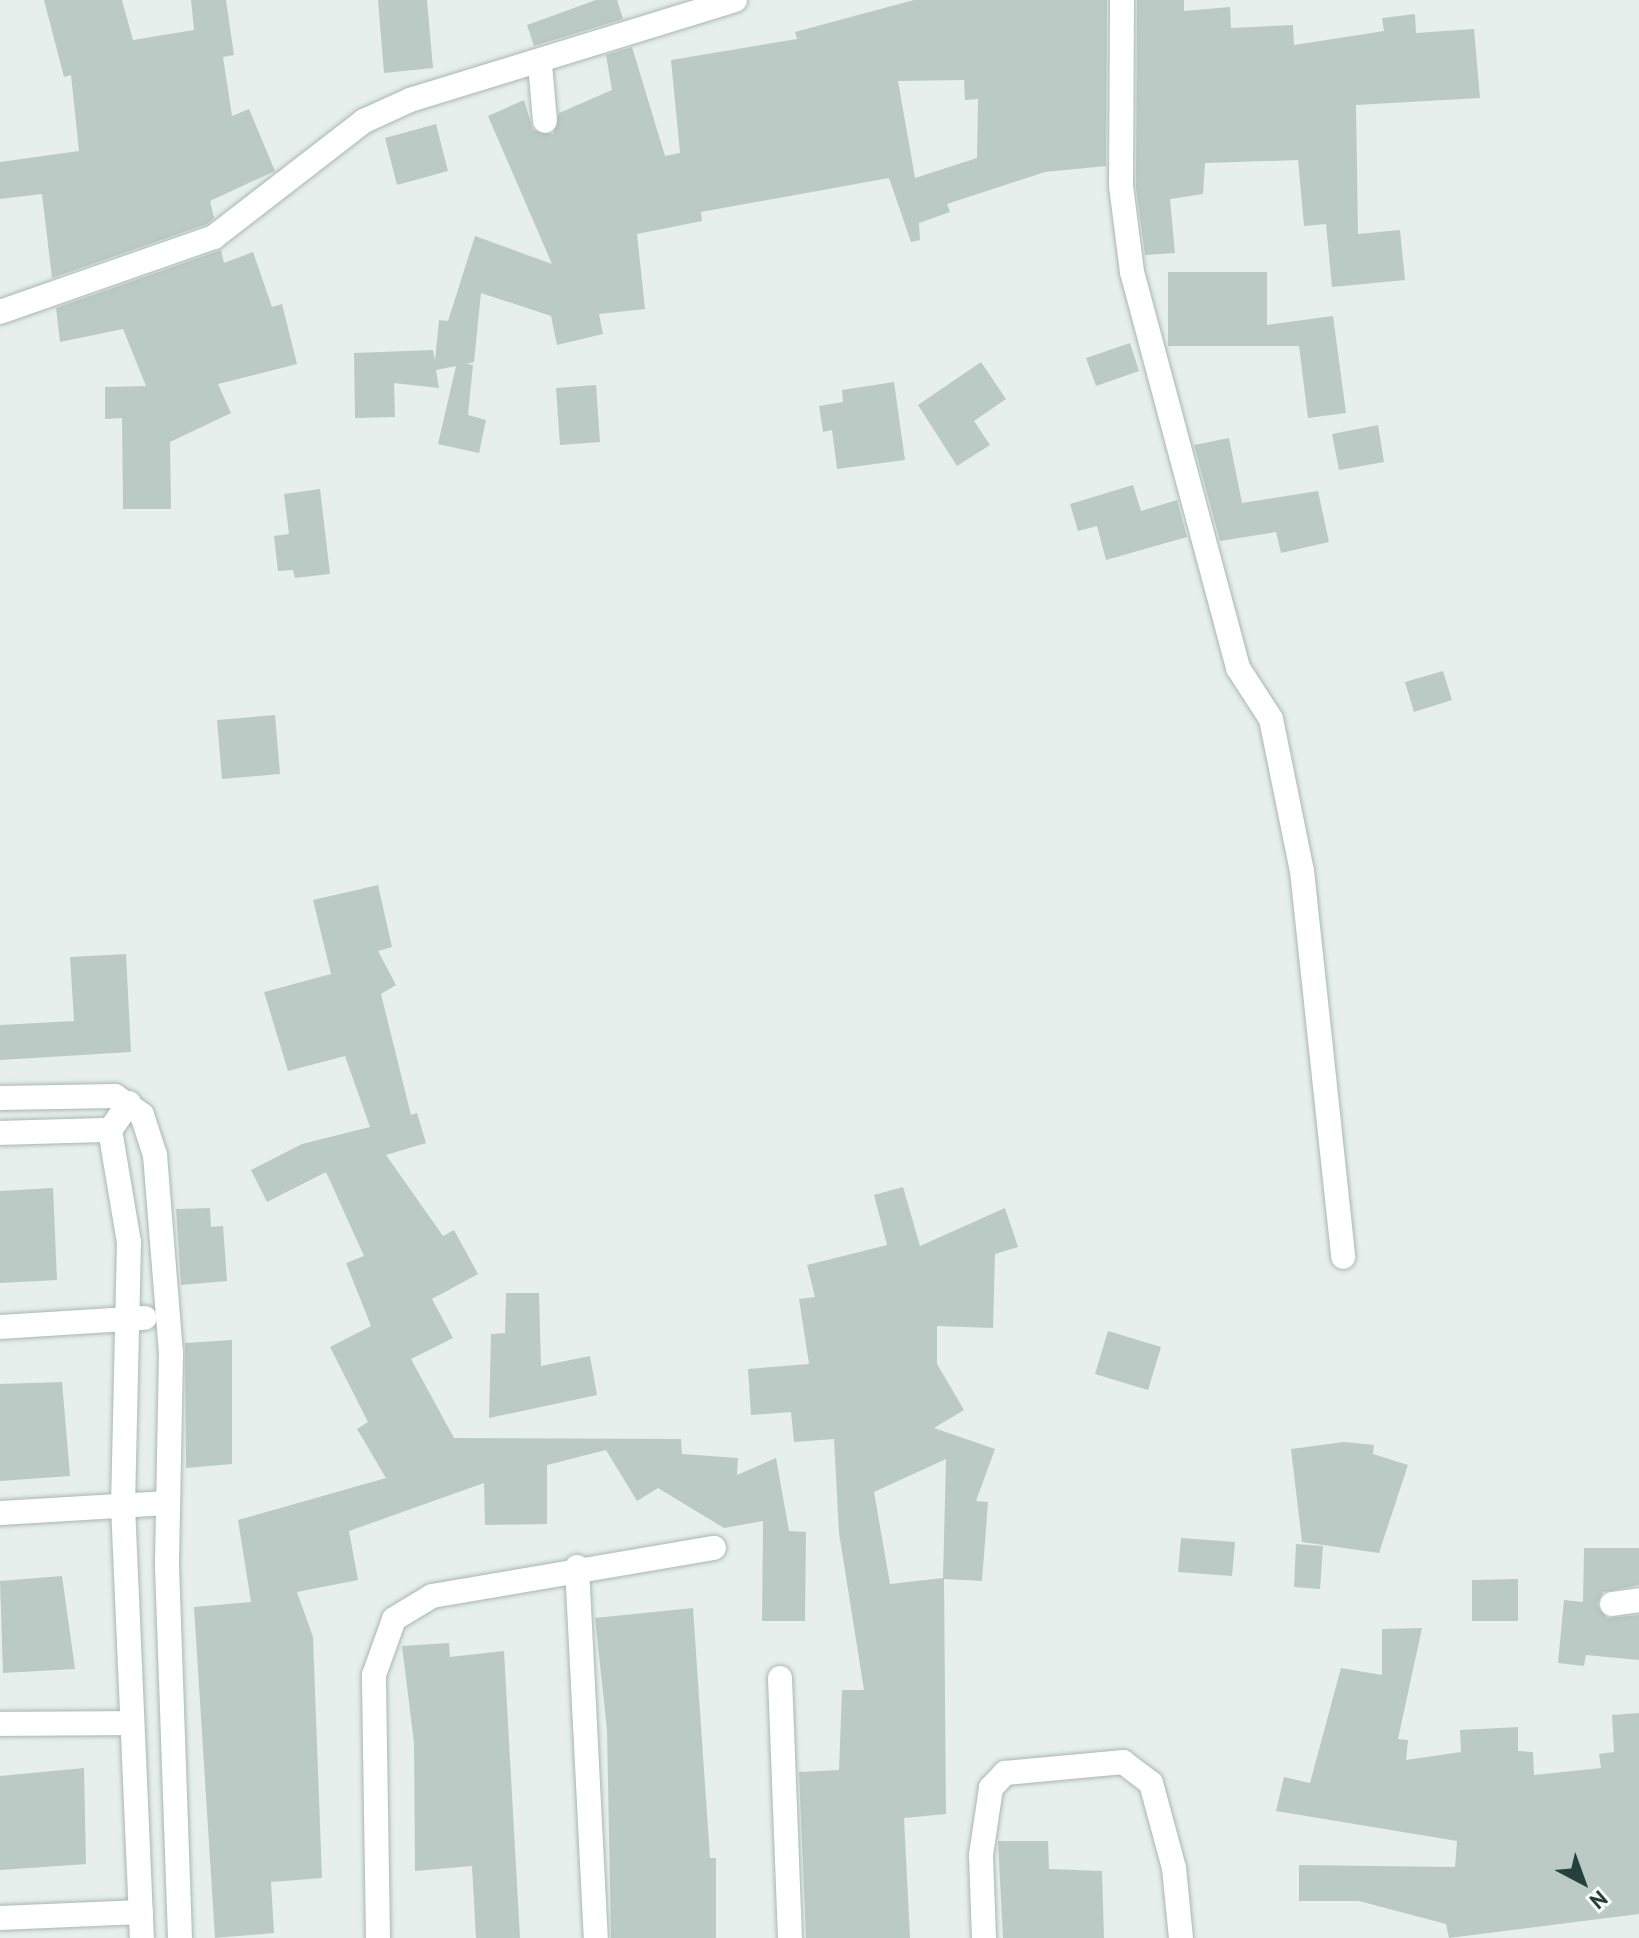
<!DOCTYPE html>
<html>
<head>
<meta charset="utf-8">
<style>
	body { margin:0 }
	#map { position:relative; width:1639px; height:1938px; overflow:hidden; background:#e6efeb; font-family:"PT Sans",sans-serif }
	div>[style] { position:absolute }
	.building>* { inset:0; background:#bbcac4 }
	.roads { filter:drop-shadow(0 0 2px #a8b8b2) drop-shadow(0 0 2px #a8b8b2) }
	.street>* { height:24px; margin:-12px; padding:0 12px; transform-origin:12px; border-radius:12px; background:#fff }
	span { translate:-50% -50%; white-space:nowrap; text-align:center; line-height:1.15; -webkit-text-stroke:7px #f7fbf9; paint-order:stroke }
	.north { position:absolute; left:1543px; top:1842px; width:80px; height:80px; -webkit-text-stroke:6px #f7fbf9; paint-order:stroke; rotate:139deg; font-size:22px; font-weight:700; line-height:32px; text-align:center; color:#24423a }
	.north::after { content:''; display:block; margin:auto; width:28px; height:36px; background:#24423a; clip-path:polygon(50% 0,100% 100%,50% 72%,0 100%) }
</style>
</head>
<body>
<div id="map">
	<div class="building">
		<i style="clip-path:polygon(44px 0,122px 0,133px 40px,194px 30px,191px 0,226px 0,234px 55px,223px 57px,232px 116px,249px 109px,275px 171px,210px 201px,214px 218px,207px 224px,52px 278px,42px 194px,0 199px,0 162px,79px 151px,71px 75px,64px 77px)"></i>
		<i style="clip-path:polygon(378px 0,427px 0,433px 68px,384px 73px)"></i>
		<i style="clip-path:polygon(596px 0,617px 0,623px 19px,534px 46px,527px 25px)"></i>
		<i style="clip-path:polygon(evenodd,914px 0,1107px 0,1106px 166px,1045px 172px,947px 204px,950px 212px,919px 223px,920px 240px,911px 242px,889px 178px,701px 212px,702px 221px,637px 234px,645px 309px,599px 314px,603px 334px,557px 345px,551px 316px,481px 293px,474px 362px,467px 364px,473px 365px,468px 415px,486px 420px,479px 453px,438px 444px,456px 366px,436px 370px,439px 388px,394px 383px,395px 417px,355px 418px,354px 353px,433px 350px,435px 360px,439px 320px,448px 321px,475px 236px,552px 264px,488px 116px,524px 100px,533px 130px,553px 134px,559px 113px,612px 90px,606px 55px,632px 47px,665px 156px,680px 153px,671px 60px,797px 39px,795px 32px,914px 0,964px 80px,965px 100px,978px 99px,977px 158px,915px 178px,898px 81px,964px 80px)"></i>
		<i style="clip-path:polygon(1137px 0,1184px 0,1184px 11px,1230px 7px,1231px 28px,1293px 25px,1294px 45px,1384px 31px,1382px 18px,1415px 14px,1416px 33px,1474px 29px,1480px 98px,1356px 105px,1358px 234px,1400px 230px,1405px 280px,1332px 287px,1326px 224px,1304px 226px,1298px 160px,1205px 163px,1203px 194px,1170px 199px,1175px 253px,1145px 255px,1136px 187px)"></i>
		<i style="clip-path:polygon(436px 124px,448px 171px,397px 185px,385px 138px)"></i>
		<i style="clip-path:polygon(221px 250px,224px 263px,253px 252px,272px 307px,282px 304px,297px 364px,218px 384px,231px 413px,170px 442px,171px 509px,123px 509px,122px 418px,105px 419px,105px 387px,146px 386px,123px 329px,60px 342px,56px 308px)"></i>
		<i style="clip-path:polygon(1168px 272px,1267px 272px,1267px 325px,1333px 316px,1346px 413px,1308px 418px,1299px 346px,1168px 346px)"></i>
		<i style="clip-path:polygon(1130px 343px,1139px 371px,1096px 386px,1086px 358px)"></i>
		<i style="clip-path:polygon(981px 362px,1006px 399px,974px 421px,990px 445px,957px 466px,918px 405px)"></i>
		<i style="clip-path:polygon(894px 382px,905px 460px,837px 469px,832px 430px,823px 432px,819px 406px,843px 402px,842px 390px)"></i>
		<i style="clip-path:polygon(596px 385px,600px 442px,560px 445px,556px 388px)"></i>
		<i style="clip-path:polygon(1378px 425px,1384px 462px,1339px 470px,1332px 434px)"></i>
		<i style="clip-path:polygon(1229px 438px,1242px 503px,1318px 491px,1329px 542px,1281px 553px,1276px 532px,1220px 541px,1194px 445px)"></i>
		<i style="clip-path:polygon(1133px 485px,1141px 511px,1177px 500px,1187px 537px,1106px 560px,1097px 526px,1078px 531px,1070px 504px)"></i>
		<i style="clip-path:polygon(320px 489px,330px 574px,295px 578px,293px 570px,278px 571px,274px 536px,289px 534px,284px 494px)"></i>
		<i style="clip-path:polygon(1443px 671px,1452px 700px,1414px 712px,1405px 682px)"></i>
		<i style="clip-path:polygon(275px 715px,280px 774px,222px 779px,217px 720px)"></i>
		<i style="clip-path:polygon(378px 885px,392px 947px,378px 951px,396px 985px,381px 994px,411px 1115px,417px 1113px,426px 1143px,386px 1155px,443px 1236px,454px 1230px,478px 1274px,432px 1299px,453px 1338px,411px 1359px,454px 1438px,681px 1439px,682px 1454px,738px 1458px,737px 1475px,776px 1458px,789px 1531px,806px 1532px,805px 1621px,762px 1621px,763px 1521px,724px 1528px,658px 1488px,637px 1501px,606px 1450px,547px 1465px,547px 1524px,485px 1525px,484px 1483px,349px 1531px,358px 1580px,297px 1592px,313px 1637px,322px 1878px,271px 1882px,274px 1933px,215px 1938px,194px 1607px,251px 1602px,238px 1520px,386px 1478px,357px 1429px,368px 1422px,330px 1347px,371px 1326px,346px 1263px,364px 1256px,326px 1172px,267px 1202px,251px 1170px,302px 1144px,370px 1127px,345px 1056px,288px 1071px,264px 992px,331px 974px,313px 900px)"></i>
		<i style="clip-path:polygon(126px 954px,131px 1052px,0 1060px,0 1025px,74px 1021px,70px 957px)"></i>
		<i style="clip-path:polygon(evenodd,903px 1187px,920px 1246px,1005px 1208px,1018px 1247px,995px 1254px,993px 1328px,937px 1326px,937px 1364px,964px 1410px,934px 1428px,995px 1449px,976px 1501px,988px 1502px,982px 1581px,944px 1579px,946px 1814px,904px 1818px,910px 1938px,806px 1938px,799px 1772px,839px 1770px,842px 1690px,864px 1690px,839px 1533px,834px 1439px,794px 1442px,791px 1412px,751px 1415px,748px 1369px,809px 1364px,799px 1299px,815px 1297px,807px 1265px,887px 1245px,874px 1195px,903px 1187px,946px 1459px,943px 1578px,890px 1584px,874px 1492px,946px 1459px)"></i>
		<i style="clip-path:polygon(53px 1188px,57px 1280px,0 1283px,0 1191px)"></i>
		<i style="clip-path:polygon(210px 1208px,211px 1227px,223px 1226px,227px 1281px,181px 1285px,176px 1209px)"></i>
		<i style="clip-path:polygon(506px 1293px,539px 1293px,541px 1366px,590px 1356px,597px 1395px,489px 1418px,491px 1334px,505px 1333px)"></i>
		<i style="clip-path:polygon(1108px 1331px,1161px 1347px,1148px 1390px,1095px 1374px)"></i>
		<i style="clip-path:polygon(232px 1340px,232px 1464px,186px 1468px,185px 1343px)"></i>
		<i style="clip-path:polygon(62px 1382px,70px 1476px,0 1481px,0 1384px)"></i>
		<i style="clip-path:polygon(1344px 1442px,1374px 1445px,1373px 1454px,1408px 1465px,1379px 1553px,1302px 1542px,1291px 1449px)"></i>
		<i style="clip-path:polygon(1181px 1538px,1235px 1542px,1232px 1576px,1178px 1572px)"></i>
		<i style="clip-path:polygon(1296px 1544px,1323px 1546px,1320px 1589px,1294px 1587px)"></i>
		<i style="clip-path:polygon(1584px 1548px,1639px 1548px,1639px 1585px,1603px 1592px,1597px 1605px,1607px 1618px,1639px 1615px,1639px 1660px,1586px 1655px,1584px 1666px,1558px 1663px,1564px 1600px,1583px 1602px)"></i>
		<i style="clip-path:polygon(62px 1576px,75px 1669px,3px 1673px,0 1581px)"></i>
		<i style="clip-path:polygon(1518px 1579px,1518px 1621px,1472px 1621px,1472px 1580px)"></i>
		<i style="clip-path:polygon(693px 1608px,710px 1858px,716px 1858px,716px 1938px,611px 1938px,607px 1730px,595px 1618px)"></i>
		<i style="clip-path:polygon(1422px 1628px,1398px 1739px,1408px 1740px,1406px 1760px,1461px 1752px,1460px 1730px,1518px 1727px,1518px 1751px,1533px 1752px,1534px 1775px,1601px 1768px,1599px 1754px,1614px 1752px,1612px 1715px,1639px 1713px,1639px 1914px,1449px 1938px,1446px 1924px,1359px 1901px,1299px 1901px,1299px 1865px,1455px 1867px,1457px 1841px,1276px 1811px,1284px 1777px,1310px 1783px,1341px 1668px,1382px 1675px,1382px 1629px)"></i>
		<i style="clip-path:polygon(449px 1643px,450px 1657px,504px 1651px,520px 1938px,476px 1938px,472px 1866px,415px 1871px,414px 1743px,402px 1646px)"></i>
		<i style="clip-path:polygon(84px 1768px,86px 1864px,0 1870px,0 1776px)"></i>
		<i style="clip-path:polygon(998px 1841px,1048px 1841px,1049px 1869px,1102px 1871px,1104px 1938px,1003px 1938px)"></i>
	</div>
	<div class="roads">
		<div class="street">
			<i style="left:1122px;top:0;width:186px;rotate:90.3deg"></i>
			<i style="left:1121px;top:186px;width:87px;rotate:82.7deg"></i>
			<i style="left:1132px;top:272px;width:410px;rotate:75deg"></i>
			<i style="left:1238px;top:668px;width:61px;rotate:57.1deg"></i>
			<i style="left:1271px;top:719px;width:155px;rotate:78.5deg"></i>
			<i style="left:1302px;top:871px;width:388px;rotate:83.9deg"></i>
			<i style="left:540px;top:64px;width:57px;rotate:85deg"></i>
			<i style="left:0;top:312px;width:227px;rotate:-19.3deg"></i>
			<i style="left:214px;top:237px;width:190px;rotate:-37.7deg"></i>
			<i style="left:364px;top:121px;width:51px;rotate:-24.5deg"></i>
			<i style="left:410px;top:100px;width:340px;rotate:-17.1deg"></i>
			<i style="left:0;top:1098px;width:115px;rotate:-1deg"></i>
			<i style="left:115px;top:1096px;width:33px;rotate:35deg"></i>
			<i style="left:142px;top:1115px;width:42px;rotate:72deg"></i>
			<i style="left:155px;top:1155px;width:199px;rotate:85.4deg"></i>
			<i style="left:171px;top:1353px;width:213px;rotate:91.1deg"></i>
			<i style="left:167px;top:1566px;width:372px;rotate:88deg"></i>
			<i style="left:129px;top:1103px;width:33px;rotate:125deg"></i>
			<i style="left:110px;top:1130px;width:114px;rotate:80.4deg"></i>
			<i style="left:129px;top:1242px;width:264px;rotate:91.3deg"></i>
			<i style="left:123px;top:1506px;width:432px;rotate:87.5deg"></i>
			<i style="left:0;top:1133px;width:110px;rotate:-1.6deg"></i>
			<i style="left:0;top:1327px;width:145px;rotate:-3.6deg"></i>
			<i style="left:0;top:1513px;width:168px;rotate:-3.4deg"></i>
			<i style="left:577px;top:1567px;width:371px;rotate:87.1deg"></i>
			<i style="left:1612px;top:1604px;width:27px;rotate:-8deg"></i>
			<i style="left:780px;top:1678px;width:260px;rotate:87.8deg"></i>
			<i style="left:0;top:1724px;width:129px;rotate:-0.4deg"></i>
			<i style="left:0;top:1918px;width:141px;rotate:-2.4deg"></i>
			<i style="left:378px;top:1938px;width:263px;rotate:-90.9deg"></i>
			<i style="left:374px;top:1675px;width:59px;rotate:-70.3deg"></i>
			<i style="left:394px;top:1619px;width:44px;rotate:-31.2deg"></i>
			<i style="left:432px;top:1596px;width:286px;rotate:-9.7deg"></i>
			<i style="left:984px;top:1938px;width:83px;rotate:-92.1deg"></i>
			<i style="left:981px;top:1855px;width:68px;rotate:-81.5deg"></i>
			<i style="left:991px;top:1788px;width:21px;rotate:-47deg"></i>
			<i style="left:1005px;top:1773px;width:119px;rotate:-5.3deg"></i>
			<i style="left:1123px;top:1762px;width:35px;rotate:37deg"></i>
			<i style="left:1151px;top:1783px;width:88px;rotate:74.9deg"></i>
			<i style="left:1174px;top:1868px;width:70px;rotate:84.3deg"></i>
		</div>
	</div>
	<div class="north">N</div>
</div>
</body>
</html>
